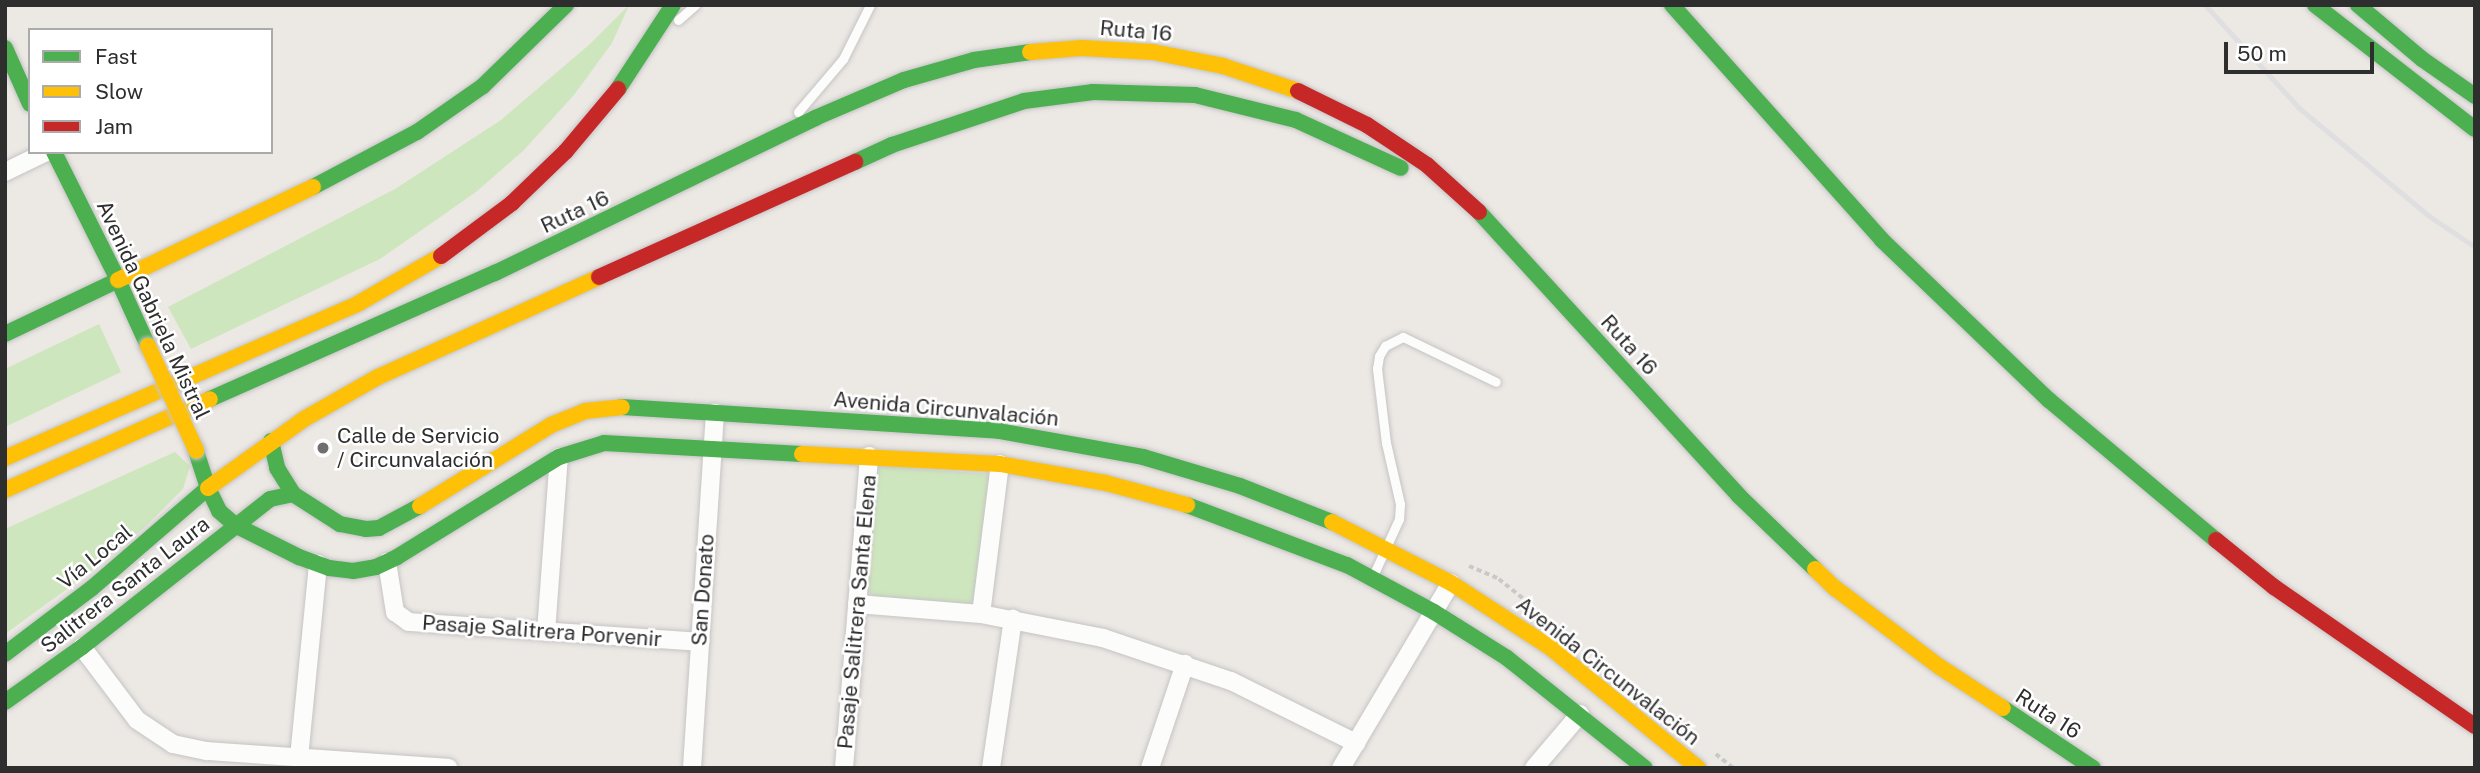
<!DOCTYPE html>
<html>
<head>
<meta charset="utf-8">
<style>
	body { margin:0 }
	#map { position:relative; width:2480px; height:773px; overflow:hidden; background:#ece8e4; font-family:"Public Sans",sans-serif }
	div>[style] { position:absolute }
	.green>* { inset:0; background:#cee6be }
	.path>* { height:3.5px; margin-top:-1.75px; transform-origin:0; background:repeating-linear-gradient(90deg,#c9c9c8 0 5px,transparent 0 8.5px) }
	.roads { filter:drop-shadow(0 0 2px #c5c4c5) drop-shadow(0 0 2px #c5c4c5) }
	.lane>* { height:9px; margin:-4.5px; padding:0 4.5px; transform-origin:4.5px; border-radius:4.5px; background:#fcfcfb }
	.street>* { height:18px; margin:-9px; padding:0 9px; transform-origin:9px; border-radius:9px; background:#fcfcfb }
	.fast>* { height:16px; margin:-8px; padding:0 8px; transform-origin:8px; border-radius:8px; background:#4caf50 }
	.slow>* { height:16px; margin:-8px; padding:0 8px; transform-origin:8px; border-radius:8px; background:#ffc107 }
	.jam>* { height:16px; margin:-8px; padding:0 8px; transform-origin:8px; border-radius:8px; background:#c62828 }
	.rail>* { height:5px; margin:-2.5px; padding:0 2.5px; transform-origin:2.5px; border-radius:2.5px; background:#dfdfe1 }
	.bridges { filter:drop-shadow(0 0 2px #c6c5c4) drop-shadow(0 0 2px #c6c5c4) }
	.slow-bridge>* { height:16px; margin:-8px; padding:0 8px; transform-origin:8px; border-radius:8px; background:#ffc107 }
	.dots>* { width:19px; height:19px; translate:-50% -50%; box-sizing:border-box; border:4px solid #fff; border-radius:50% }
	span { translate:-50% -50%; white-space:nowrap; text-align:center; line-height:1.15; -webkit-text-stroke:5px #fff; paint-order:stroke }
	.street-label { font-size:21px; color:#2e2e2e }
	.poi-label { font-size:21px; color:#2e2e2e }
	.left { translate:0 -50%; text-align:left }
	.frame { position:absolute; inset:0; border:7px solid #2e2e2e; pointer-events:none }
	.legend { position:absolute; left:28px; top:28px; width:245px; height:126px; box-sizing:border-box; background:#fff; border:2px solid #ababab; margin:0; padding:9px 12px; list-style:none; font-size:21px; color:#2e2e2e }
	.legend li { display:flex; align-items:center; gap:14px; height:35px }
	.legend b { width:35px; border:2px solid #ababab }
	.scale { position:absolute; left:2224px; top:42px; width:150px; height:32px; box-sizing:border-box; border:4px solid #2e2e2e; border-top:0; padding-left:9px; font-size:21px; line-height:24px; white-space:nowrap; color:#2e2e2e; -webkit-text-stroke:5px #fff; paint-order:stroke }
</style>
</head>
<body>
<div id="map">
	<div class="green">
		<i style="clip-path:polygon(629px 5px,612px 43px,574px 95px,523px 151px,476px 192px,380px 259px,191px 349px,168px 307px,395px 189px,501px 120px,590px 44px)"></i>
		<i style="clip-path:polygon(99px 324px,121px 372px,5px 427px,5px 369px)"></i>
		<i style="clip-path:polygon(175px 452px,190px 466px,183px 489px,144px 528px,82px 578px,5px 634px,5px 529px)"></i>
		<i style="clip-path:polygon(882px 466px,987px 474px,993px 481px,976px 598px,967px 605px,877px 600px,866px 589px,875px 471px)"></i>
	</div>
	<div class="path">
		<i style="left:1469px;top:566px;width:33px;rotate:23deg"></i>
		<i style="left:1499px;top:579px;width:58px;rotate:38.7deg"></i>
		<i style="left:1716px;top:754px;width:22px;rotate:39deg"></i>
	</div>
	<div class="roads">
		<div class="lane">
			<i style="left:678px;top:20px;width:23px;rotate:-41deg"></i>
			<i style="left:798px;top:112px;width:70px;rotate:-49.7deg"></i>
			<i style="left:843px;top:59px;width:60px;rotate:-63.4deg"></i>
			<i style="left:1372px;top:578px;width:65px;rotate:-65.4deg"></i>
			<i style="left:1399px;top:519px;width:15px;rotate:-86deg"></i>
			<i style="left:1400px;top:504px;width:63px;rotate:-102.9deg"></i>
			<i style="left:1386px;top:443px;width:75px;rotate:-96.9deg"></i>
			<i style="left:1377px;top:369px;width:13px;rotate:-81deg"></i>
			<i style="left:1379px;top:356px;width:12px;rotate:-59deg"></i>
			<i style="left:1385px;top:346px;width:20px;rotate:-27deg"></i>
			<i style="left:1403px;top:337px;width:103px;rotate:25.8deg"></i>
		</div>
		<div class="street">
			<i style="left:5px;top:172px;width:46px;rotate:-26deg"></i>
			<i style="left:387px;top:562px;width:51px;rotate:80.9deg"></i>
			<i style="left:395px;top:612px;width:17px;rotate:36deg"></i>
			<i style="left:409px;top:622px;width:292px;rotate:3.9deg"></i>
			<i style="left:857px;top:604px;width:124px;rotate:4.6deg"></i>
			<i style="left:981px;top:614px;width:124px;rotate:11.1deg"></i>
			<i style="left:1103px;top:638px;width:135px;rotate:18.6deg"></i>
			<i style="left:1231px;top:681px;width:140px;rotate:26.4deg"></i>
			<i style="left:981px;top:614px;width:151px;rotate:-82.8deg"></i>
			<i style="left:546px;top:632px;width:175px;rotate:-85.8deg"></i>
			<i style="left:82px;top:647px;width:91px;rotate:53deg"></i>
			<i style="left:137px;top:720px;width:43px;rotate:33.7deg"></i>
			<i style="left:173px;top:744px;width:35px;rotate:12deg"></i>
			<i style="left:207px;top:751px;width:242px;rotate:4deg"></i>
			<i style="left:299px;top:758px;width:195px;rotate:-84.4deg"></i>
			<i style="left:692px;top:768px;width:356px;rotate:-86.3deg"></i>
			<i style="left:844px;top:768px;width:313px;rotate:-85.4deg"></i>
			<i style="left:991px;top:768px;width:151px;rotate:-81.6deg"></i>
			<i style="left:1150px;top:768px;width:110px;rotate:-71.4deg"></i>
			<i style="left:1341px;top:768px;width:215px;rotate:-59.3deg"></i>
			<i style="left:1534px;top:768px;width:71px;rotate:-49.6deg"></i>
		</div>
		<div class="fast">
			<i style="left:1672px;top:5px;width:315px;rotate:48.2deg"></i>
			<i style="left:1882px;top:240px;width:231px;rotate:43.8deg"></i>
			<i style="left:2049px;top:400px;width:218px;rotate:40deg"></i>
			<i style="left:2315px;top:5px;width:202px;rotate:37.8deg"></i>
			<i style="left:2358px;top:5px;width:84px;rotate:40.2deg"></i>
			<i style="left:2422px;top:59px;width:65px;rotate:34.9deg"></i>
			<i style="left:5px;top:48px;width:61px;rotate:65.9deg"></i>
			<i style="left:618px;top:89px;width:100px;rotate:-56.8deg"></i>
			<i style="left:54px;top:152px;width:143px;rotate:63.4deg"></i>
			<i style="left:855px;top:162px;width:41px;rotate:-24.7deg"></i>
			<i style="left:892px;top:145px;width:139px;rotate:-18.4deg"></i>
			<i style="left:1024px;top:101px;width:70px;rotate:-7.4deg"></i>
			<i style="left:1093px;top:92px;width:102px;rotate:1.7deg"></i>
			<i style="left:1195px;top:95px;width:104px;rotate:13.9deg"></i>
			<i style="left:1296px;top:120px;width:115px;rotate:24.6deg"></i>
			<i style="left:313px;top:187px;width:118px;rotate:-27.9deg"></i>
			<i style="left:417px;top:132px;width:80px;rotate:-34.9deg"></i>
			<i style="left:483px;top:86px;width:116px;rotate:-44.3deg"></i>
			<i style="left:1479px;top:212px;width:384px;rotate:47.5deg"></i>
			<i style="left:1738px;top:495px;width:107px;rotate:43.9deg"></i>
			<i style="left:5px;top:334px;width:125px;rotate:-25.5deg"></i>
			<i style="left:118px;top:280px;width:72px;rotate:65.6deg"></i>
			<i style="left:210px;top:399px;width:312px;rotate:-23.9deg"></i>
			<i style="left:495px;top:273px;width:356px;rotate:-25.8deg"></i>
			<i style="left:815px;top:118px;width:97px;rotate:-23.1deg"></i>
			<i style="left:904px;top:80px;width:73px;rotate:-15.9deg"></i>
			<i style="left:974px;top:60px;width:57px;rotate:-8.1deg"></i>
			<i style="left:622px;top:407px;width:378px;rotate:3.6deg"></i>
			<i style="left:999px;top:431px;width:146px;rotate:10.2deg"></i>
			<i style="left:1143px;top:457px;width:101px;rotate:16.6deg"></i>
			<i style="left:1240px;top:486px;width:99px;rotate:21.4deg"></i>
			<i style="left:271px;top:441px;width:28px;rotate:77deg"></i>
			<i style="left:277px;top:468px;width:31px;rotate:58deg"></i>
			<i style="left:208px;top:488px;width:25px;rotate:64deg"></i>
			<i style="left:219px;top:511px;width:21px;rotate:41deg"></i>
			<i style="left:235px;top:525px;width:72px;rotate:26.6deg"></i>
			<i style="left:299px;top:557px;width:32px;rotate:20deg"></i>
			<i style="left:329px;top:568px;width:24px;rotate:7deg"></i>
			<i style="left:353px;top:571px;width:23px;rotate:-10deg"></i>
			<i style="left:376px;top:567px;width:23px;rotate:-25deg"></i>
			<i style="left:397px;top:557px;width:190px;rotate:-31.7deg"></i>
			<i style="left:559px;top:457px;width:47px;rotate:-17.3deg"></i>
			<i style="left:604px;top:443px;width:198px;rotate:3.2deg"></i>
			<i style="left:1187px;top:505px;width:171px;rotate:20.6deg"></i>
			<i style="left:1347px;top:565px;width:99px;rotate:28.4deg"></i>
			<i style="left:1434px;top:612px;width:86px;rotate:32.2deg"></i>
			<i style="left:1507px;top:658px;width:176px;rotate:38.6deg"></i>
			<i style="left:5px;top:654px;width:109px;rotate:-37.2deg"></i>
			<i style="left:92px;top:588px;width:153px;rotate:-40.8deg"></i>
			<i style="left:208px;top:488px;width:40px;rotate:-108deg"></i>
			<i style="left:5px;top:702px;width:95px;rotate:-35.5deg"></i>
			<i style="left:82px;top:647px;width:239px;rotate:-38.2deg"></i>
			<i style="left:270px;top:499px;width:24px;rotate:-12deg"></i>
			<i style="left:293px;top:494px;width:56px;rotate:32.6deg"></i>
			<i style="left:340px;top:524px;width:26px;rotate:11deg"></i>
			<i style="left:366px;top:529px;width:13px;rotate:-4deg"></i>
			<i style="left:379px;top:528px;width:47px;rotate:-28.2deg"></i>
			<i style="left:2003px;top:708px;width:108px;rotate:33.7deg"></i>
		</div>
		<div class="slow">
			<i style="left:1030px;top:52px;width:52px;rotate:-4.4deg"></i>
			<i style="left:1082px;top:48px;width:71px;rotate:3.2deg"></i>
			<i style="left:1153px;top:52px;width:71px;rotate:11.3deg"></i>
			<i style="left:1223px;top:66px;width:79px;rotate:18.4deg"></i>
			<i style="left:118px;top:280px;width:216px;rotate:-25.5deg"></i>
			<i style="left:802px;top:454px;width:198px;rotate:2.9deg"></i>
			<i style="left:1000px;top:464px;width:108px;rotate:10.2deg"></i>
			<i style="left:1106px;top:483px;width:84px;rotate:15.2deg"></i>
			<i style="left:5px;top:458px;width:386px;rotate:-23.6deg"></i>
			<i style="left:359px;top:303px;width:95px;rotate:-29.8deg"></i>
			<i style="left:208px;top:488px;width:118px;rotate:-35.7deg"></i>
			<i style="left:304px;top:419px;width:85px;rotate:-29.6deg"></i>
			<i style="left:378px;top:377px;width:243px;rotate:-24.3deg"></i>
			<i style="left:5px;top:490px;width:224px;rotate:-23.9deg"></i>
			<i style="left:420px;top:506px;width:154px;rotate:-31.7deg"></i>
			<i style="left:551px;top:425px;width:37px;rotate:-22deg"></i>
			<i style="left:585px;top:411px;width:37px;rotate:-6deg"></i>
			<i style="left:1332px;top:522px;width:134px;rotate:27.1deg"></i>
			<i style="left:1451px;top:583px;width:119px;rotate:33deg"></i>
			<i style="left:1551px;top:648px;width:190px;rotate:39.2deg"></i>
			<i style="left:1815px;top:569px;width:28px;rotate:44deg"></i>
			<i style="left:1835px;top:588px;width:131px;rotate:37deg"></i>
			<i style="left:1940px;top:667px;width:75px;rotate:33.1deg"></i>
		</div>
		<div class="jam">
			<i style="left:1298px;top:91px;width:77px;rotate:26.2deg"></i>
			<i style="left:1367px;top:125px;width:72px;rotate:33.7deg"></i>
			<i style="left:1427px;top:165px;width:70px;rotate:42.1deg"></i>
			<i style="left:441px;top:256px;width:89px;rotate:-36.7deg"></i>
			<i style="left:512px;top:203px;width:75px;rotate:-43.9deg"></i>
			<i style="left:566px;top:151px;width:81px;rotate:-50deg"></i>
			<i style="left:599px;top:277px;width:281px;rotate:-24.2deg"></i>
			<i style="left:2216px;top:540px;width:75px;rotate:39deg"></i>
			<i style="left:2274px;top:587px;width:244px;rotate:34.7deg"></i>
		</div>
	</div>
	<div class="rail">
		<i style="left:2205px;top:5px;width:139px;rotate:47.6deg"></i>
		<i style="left:2299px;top:108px;width:169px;rotate:39.7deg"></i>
		<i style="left:2429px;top:216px;width:55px;rotate:34deg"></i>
	</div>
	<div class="bridges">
		<div class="slow-bridge">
			<i style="left:148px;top:346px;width:115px;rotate:65.2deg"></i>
		</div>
	</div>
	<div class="dots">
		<i style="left:323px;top:448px;background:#706f6e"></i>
	</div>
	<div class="street-label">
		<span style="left:1136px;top:31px;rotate:5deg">Ruta 16</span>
		<span style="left:575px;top:212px;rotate:-25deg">Ruta 16</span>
		<span style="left:153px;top:310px;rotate:65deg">Avenida Gabriela Mistral</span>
		<span style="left:1629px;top:345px;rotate:48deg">Ruta 16</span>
		<span style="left:946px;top:409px;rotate:5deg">Avenida Circunvalación</span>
		<span style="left:95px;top:557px;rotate:-39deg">Vía Local</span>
		<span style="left:125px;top:585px;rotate:-38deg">Salitrera Santa Laura</span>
		<span style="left:703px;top:590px;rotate:-86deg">San Donato</span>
		<span style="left:857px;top:612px;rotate:-85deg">Pasaje Salitrera Santa Elena</span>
		<span style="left:542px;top:631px;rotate:4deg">Pasaje Salitrera Porvenir</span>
		<span style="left:1608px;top:671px;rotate:38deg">Avenida Circunvalación</span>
		<span style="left:2048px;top:714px;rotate:33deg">Ruta 16</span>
	</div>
	<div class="poi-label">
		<span class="left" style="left:337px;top:448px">Calle de Servicio<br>/ Circunvalación</span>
	</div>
	<div class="frame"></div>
	<ul class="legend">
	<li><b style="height:9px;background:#4caf50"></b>Fast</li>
	<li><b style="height:9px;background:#ffc107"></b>Slow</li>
	<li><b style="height:9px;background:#c62828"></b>Jam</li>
	</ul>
	<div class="scale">50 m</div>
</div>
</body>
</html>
